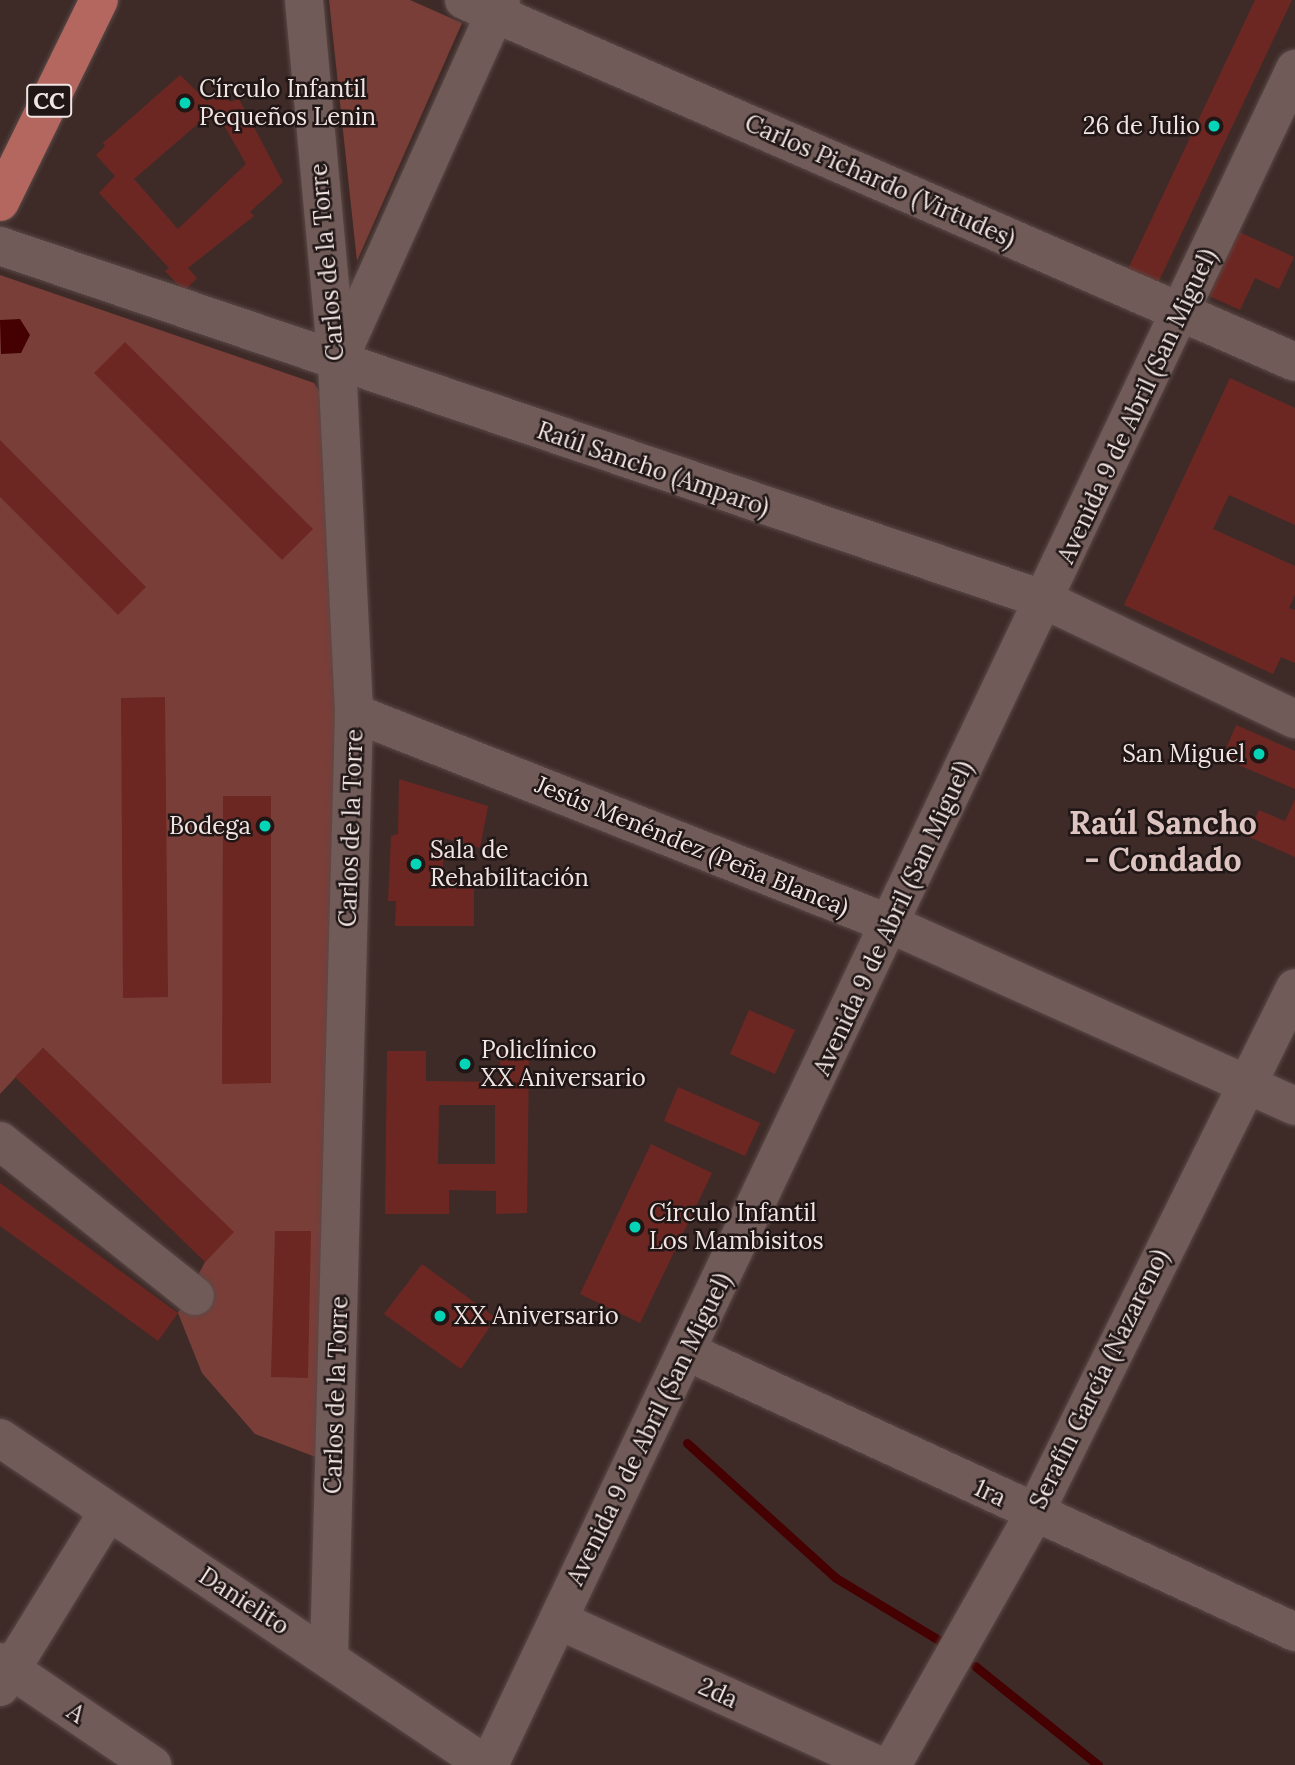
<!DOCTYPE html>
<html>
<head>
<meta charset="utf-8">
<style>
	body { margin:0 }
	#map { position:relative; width:1295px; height:1765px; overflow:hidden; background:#3e2b28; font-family:Lora,serif }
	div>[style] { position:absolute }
	.green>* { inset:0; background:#7a3e38 }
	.water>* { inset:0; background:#450002 }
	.stream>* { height:9px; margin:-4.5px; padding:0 4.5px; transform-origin:4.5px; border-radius:4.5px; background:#450002 }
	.building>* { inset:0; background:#6d2722 }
	.roads { filter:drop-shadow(0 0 2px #5a4947) drop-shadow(0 0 2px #5a4947) }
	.minor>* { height:38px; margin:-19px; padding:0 19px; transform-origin:19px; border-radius:19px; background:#715b58 }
	.major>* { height:38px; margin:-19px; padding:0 19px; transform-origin:19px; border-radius:19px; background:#b3675f }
	.dots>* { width:19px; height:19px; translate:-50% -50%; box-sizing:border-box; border:4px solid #1f1615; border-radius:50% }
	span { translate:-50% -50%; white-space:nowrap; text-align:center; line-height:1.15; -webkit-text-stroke:5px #1f1615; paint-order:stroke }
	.shield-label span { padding:2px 5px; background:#1f1615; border:2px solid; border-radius:5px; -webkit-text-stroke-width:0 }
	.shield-label { font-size:23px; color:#f1e4e2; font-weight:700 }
	.poi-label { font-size:24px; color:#f1e4e2 }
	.left { translate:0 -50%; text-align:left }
	.right { translate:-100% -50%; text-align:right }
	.street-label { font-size:24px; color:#f1e4e2 }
	.district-label { font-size:32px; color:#ddc4c0; font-weight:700 }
</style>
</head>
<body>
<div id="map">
	<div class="green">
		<i style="clip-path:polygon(329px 0,410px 0,462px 23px,357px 261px)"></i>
		<i style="clip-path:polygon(0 275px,314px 383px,332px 411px,336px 696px,321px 1459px,255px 1434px,202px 1373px,178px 1313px,205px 1262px,233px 1232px,43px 1048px,0 1094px)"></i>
	</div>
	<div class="water">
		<i style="clip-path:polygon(20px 319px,30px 335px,21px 353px,1px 354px,0 320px)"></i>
	</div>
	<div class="stream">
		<i style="left:687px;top:1443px;width:201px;rotate:42.2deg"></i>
		<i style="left:836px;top:1578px;width:124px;rotate:31.1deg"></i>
		<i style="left:975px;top:1666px;width:158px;rotate:38.8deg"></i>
	</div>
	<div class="building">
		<i style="clip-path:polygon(1255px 0,1292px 0,1158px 283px,1128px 269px)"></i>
		<i style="clip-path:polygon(evenodd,180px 75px,207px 101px,222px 91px,230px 102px,239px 99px,283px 182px,250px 212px,254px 216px,188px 268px,197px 278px,184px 291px,165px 271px,169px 268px,99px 193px,115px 176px,96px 155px,105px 146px,103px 143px,180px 75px,215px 109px,246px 164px,178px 229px,134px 179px,215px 109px)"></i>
		<i style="clip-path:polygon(1239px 232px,1294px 257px,1279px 289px,1255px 278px,1240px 310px,1209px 296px)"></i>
		<i style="clip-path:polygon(125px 342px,313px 529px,282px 560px,94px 373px)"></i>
		<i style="clip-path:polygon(1230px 378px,1295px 408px,1295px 525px,1229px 495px,1213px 529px,1295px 566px,1295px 595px,1289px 608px,1295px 610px,1295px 663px,1281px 657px,1273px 674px,1124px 605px)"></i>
		<i style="clip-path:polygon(0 440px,146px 587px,118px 615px,0 497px)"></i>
		<i style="clip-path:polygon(165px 697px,168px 997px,123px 998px,121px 698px)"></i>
		<i style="clip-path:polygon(1236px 725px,1295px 751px,1295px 789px,1222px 758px)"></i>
		<i style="clip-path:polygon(399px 779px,488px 806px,480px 848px,443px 838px,443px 879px,474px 881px,474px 926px,395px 926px,396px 901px,388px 901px,391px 836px,398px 834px)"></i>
		<i style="clip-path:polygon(223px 796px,271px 796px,271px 1083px,222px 1084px)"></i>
		<i style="clip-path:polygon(1295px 799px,1295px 857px,1247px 836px,1259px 810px,1285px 821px)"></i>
		<i style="clip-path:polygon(749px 1010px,795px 1030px,775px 1074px,730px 1054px)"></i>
		<i style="clip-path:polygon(43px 1048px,234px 1232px,205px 1262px,15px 1077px)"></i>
		<i style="clip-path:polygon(evenodd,387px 1051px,426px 1051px,426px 1081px,500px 1082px,500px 1053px,529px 1054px,527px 1213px,496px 1214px,496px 1191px,449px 1190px,449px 1214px,385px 1214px,387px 1051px,439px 1105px,495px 1105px,495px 1164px,438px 1164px,439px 1105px)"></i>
		<i style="clip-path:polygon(678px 1087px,760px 1123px,745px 1156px,664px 1121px)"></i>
		<i style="clip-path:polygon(651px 1144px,712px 1173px,640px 1323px,580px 1294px)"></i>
		<i style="clip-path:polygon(0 1183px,178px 1313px,158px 1341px,0 1226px)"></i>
		<i style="clip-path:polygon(275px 1231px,311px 1231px,308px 1378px,271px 1377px)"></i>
		<i style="clip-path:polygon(422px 1264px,496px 1318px,461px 1369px,384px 1314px)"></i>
	</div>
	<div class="roads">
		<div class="minor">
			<i style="left:304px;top:0;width:364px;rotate:84.8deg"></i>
			<i style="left:337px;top:363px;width:350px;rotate:87.2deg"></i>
			<i style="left:354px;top:713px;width:944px;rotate:91.52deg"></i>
			<i style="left:464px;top:0;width:906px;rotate:23.54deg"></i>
			<i style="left:0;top:246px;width:1103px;rotate:18.71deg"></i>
			<i style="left:1045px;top:600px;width:277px;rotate:25.5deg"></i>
			<i style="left:338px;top:361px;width:396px;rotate:-65.7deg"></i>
			<i style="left:354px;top:713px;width:576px;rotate:21.49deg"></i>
			<i style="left:890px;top:924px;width:444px;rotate:24.2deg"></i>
			<i style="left:0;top:1141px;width:249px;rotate:38.5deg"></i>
			<i style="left:686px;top:1351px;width:671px;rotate:24.77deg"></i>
			<i style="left:0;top:1438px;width:586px;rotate:33.93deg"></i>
			<i style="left:558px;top:1620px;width:350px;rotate:24.4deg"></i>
			<i style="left:0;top:1662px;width:184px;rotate:34.1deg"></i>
			<i style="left:0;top:1687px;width:206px;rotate:-58.3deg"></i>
			<i style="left:489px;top:1765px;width:1878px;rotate:-64.58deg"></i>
			<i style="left:892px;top:1765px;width:288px;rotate:-60.5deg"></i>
			<i style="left:1034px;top:1514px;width:587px;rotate:-63.61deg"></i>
		</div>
		<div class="major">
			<i style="left:0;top:202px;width:225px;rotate:-63.9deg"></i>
		</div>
	</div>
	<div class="dots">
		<i style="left:185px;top:103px;background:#05d5b6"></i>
		<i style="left:1214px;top:126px;background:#05d5b6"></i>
		<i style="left:1259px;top:754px;background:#05d5b6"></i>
		<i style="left:265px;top:826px;background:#05d5b6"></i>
		<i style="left:416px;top:864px;background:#05d5b6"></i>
		<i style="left:465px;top:1064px;background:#05d5b6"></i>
		<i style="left:635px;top:1227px;background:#05d5b6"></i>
		<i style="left:440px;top:1316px;background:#05d5b6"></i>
	</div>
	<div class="shield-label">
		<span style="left:49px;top:101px">CC</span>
	</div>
	<div class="poi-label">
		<span class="left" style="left:199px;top:103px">Círculo Infantil<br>Pequeños Lenin</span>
		<span class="right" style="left:1200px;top:126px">26 de Julio</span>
		<span class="right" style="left:1245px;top:754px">San Miguel</span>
		<span class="right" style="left:251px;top:826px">Bodega</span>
		<span class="left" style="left:430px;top:864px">Sala de<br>Rehabilitación</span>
		<span class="left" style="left:481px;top:1064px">Policlínico<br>XX Aniversario</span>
		<span class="left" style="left:649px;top:1227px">Círculo Infantil<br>Los Mambisitos</span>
		<span class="left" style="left:454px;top:1316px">XX Aniversario</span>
	</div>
	<div class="street-label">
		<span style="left:880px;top:181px;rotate:24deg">Carlos Pichardo (Virtudes)</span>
		<span style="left:327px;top:262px;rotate:-95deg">Carlos de la Torre</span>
		<span style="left:1137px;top:406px;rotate:-65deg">Avenida 9 de Abril (San Miguel)</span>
		<span style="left:653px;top:469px;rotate:19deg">Raúl Sancho (Amparo)</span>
		<span style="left:351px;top:828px;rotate:-88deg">Carlos de la Torre</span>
		<span style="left:692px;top:846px;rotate:22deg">Jesús Menéndez (Peña Blanca)</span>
		<span style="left:893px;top:918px;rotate:-65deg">Avenida 9 de Abril (San Miguel)</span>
		<span style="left:1099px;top:1379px;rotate:-64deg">Serafín García (Nazareno)</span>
		<span style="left:336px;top:1395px;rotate:-88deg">Carlos de la Torre</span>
		<span style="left:649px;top:1429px;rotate:-64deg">Avenida 9 de Abril (San Miguel)</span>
		<span style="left:990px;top:1493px;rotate:25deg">1ra</span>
		<span style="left:244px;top:1601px;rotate:33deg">Danielito</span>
		<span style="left:718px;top:1693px;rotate:24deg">2da</span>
		<span style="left:76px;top:1713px;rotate:34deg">A</span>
	</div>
	<div class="district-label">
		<span style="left:1163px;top:842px">Raúl Sancho<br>- Condado</span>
	</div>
</div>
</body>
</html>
